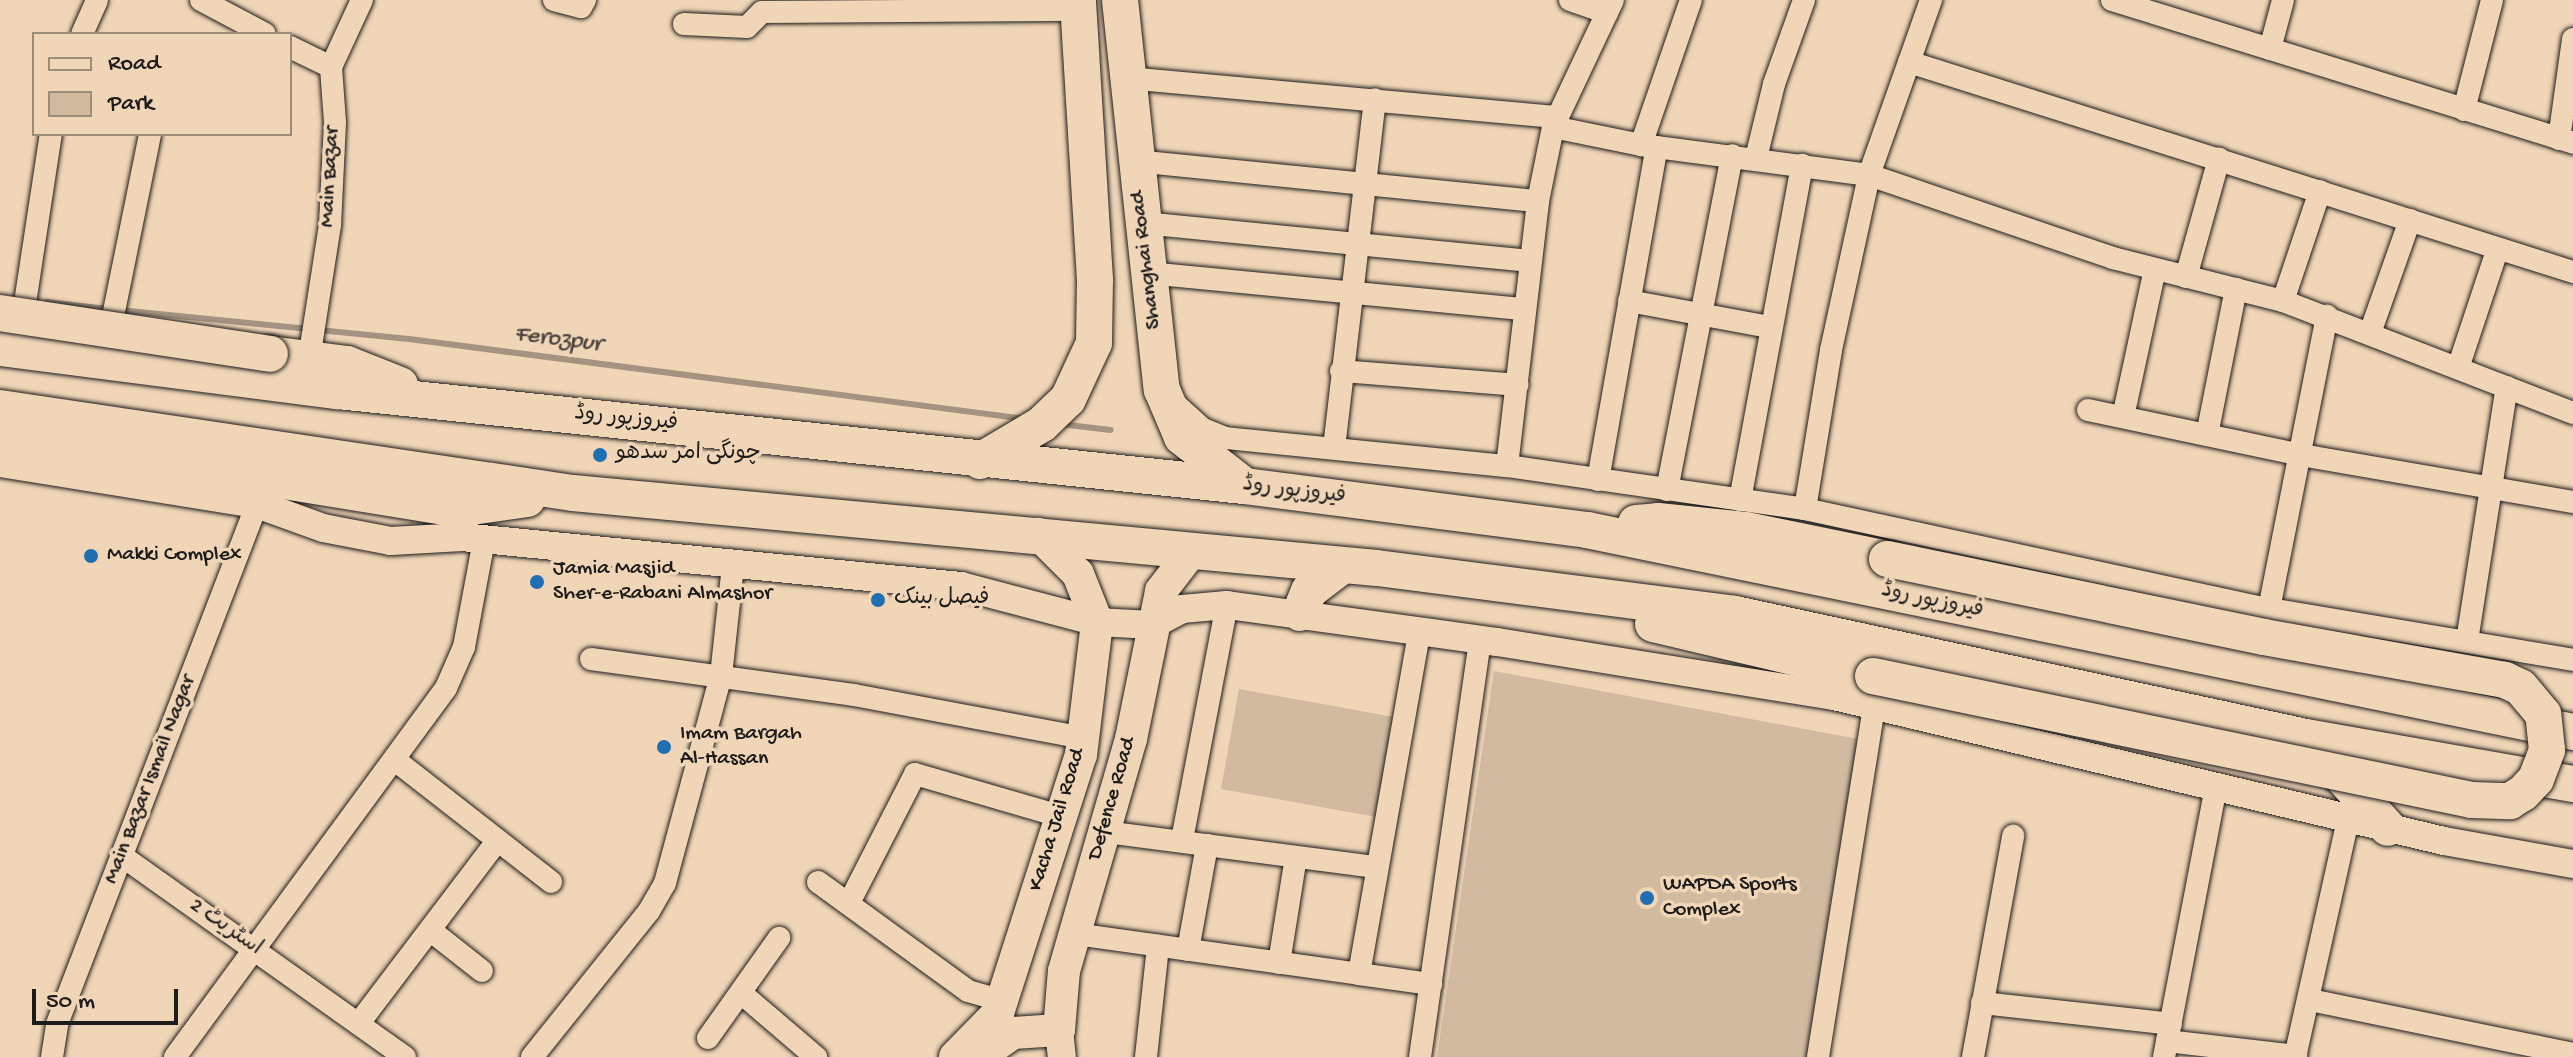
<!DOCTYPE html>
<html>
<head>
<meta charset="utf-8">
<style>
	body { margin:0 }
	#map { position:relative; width:2573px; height:1057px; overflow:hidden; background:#f0d5b7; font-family:"Gochi Hand","Playpen Sans Arabic",sans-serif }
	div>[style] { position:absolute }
	.green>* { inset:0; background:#d1baa0 }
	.stream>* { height:6px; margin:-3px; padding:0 3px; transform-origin:3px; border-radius:3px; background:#a49380 }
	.roads { filter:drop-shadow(0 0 2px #1c1c1c) drop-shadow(0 0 2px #1c1c1c) }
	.minor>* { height:22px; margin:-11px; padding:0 11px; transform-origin:11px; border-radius:11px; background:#f0d5b7 }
	.tertiary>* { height:28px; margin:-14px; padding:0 14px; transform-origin:14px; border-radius:14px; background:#f0d5b7 }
	.secondary>* { height:32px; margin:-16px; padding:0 16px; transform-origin:16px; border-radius:16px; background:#f0d5b7 }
	.primary>* { height:36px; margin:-18px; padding:0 18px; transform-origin:18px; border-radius:18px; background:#f0d5b7 }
	.bridges { filter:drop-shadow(0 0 2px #1c1c1c) drop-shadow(0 0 2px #1c1c1c) }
	.primary-bridge>* { height:36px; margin:-18px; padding:0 18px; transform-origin:18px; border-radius:18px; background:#f0d5b7 }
	.dots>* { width:22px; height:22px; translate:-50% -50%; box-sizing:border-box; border:4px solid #f0d5b7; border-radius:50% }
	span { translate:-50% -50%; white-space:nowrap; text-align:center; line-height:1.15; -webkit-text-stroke:7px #f0d5b7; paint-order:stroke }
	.street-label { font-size:22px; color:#1c1c1c }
	.poi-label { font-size:22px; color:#1c1c1c }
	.left { translate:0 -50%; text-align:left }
	.water-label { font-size:24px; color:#4c463f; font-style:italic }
	.legend { position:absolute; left:32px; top:32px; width:260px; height:104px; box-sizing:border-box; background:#f0d5b7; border:2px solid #9b8b79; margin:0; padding:10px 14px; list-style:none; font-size:24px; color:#1c1c1c }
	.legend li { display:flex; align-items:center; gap:16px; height:40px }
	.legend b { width:40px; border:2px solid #9b8b79 }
	.scale { position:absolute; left:32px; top:989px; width:146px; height:36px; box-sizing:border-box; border:4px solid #1c1c1c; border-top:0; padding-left:10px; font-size:24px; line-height:28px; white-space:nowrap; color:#1c1c1c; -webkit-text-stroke:6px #f0d5b7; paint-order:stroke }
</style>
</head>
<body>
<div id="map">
	<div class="green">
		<i style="clip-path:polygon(1494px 671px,1858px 739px,1808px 1057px,1437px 1057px)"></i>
		<i style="clip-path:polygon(1239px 689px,1394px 717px,1376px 817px,1221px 789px)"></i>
	</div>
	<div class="stream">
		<i style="left:47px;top:302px;width:61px;rotate:6.5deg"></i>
		<i style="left:119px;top:310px;width:291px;rotate:5.7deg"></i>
		<i style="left:409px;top:339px;width:621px;rotate:7.4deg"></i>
		<i style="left:1060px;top:424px;width:51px;rotate:6.7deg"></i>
	</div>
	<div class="roads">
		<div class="minor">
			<i style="left:201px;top:0;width:72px;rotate:28deg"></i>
			<i style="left:554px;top:0;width:28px;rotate:15deg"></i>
			<i style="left:581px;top:7px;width:8px;rotate:-60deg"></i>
			<i style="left:1570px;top:0;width:39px;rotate:19deg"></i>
			<i style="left:2112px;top:0;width:483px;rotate:17.2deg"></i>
			<i style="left:684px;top:24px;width:63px;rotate:2.7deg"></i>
			<i style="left:747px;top:27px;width:21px;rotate:-45deg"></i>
			<i style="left:762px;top:12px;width:317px;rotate:-0.4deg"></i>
			<i style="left:82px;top:34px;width:37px;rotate:-66deg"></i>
			<i style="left:290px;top:47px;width:46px;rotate:26deg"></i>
			<i style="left:2270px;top:49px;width:51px;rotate:-75.1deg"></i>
			<i style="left:1909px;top:62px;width:696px;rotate:17.55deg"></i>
			<i style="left:1127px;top:78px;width:430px;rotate:5.2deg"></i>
			<i style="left:2464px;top:110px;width:114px;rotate:-75.7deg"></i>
			<i style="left:1553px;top:127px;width:90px;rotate:11.6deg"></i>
			<i style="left:1641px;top:145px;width:230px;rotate:7.5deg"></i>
			<i style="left:1869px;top:175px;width:258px;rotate:18.8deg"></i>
			<i style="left:2113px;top:258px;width:175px;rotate:14.2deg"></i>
			<i style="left:2283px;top:301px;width:311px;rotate:21.1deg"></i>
			<i style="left:2559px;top:139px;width:101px;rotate:-82deg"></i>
			<i style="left:1641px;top:145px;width:153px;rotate:-71deg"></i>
			<i style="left:1756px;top:158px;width:76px;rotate:-76.3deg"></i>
			<i style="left:1774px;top:84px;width:89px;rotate:-70.3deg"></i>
			<i style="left:1135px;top:161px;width:405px;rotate:5.7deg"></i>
			<i style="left:1143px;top:223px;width:389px;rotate:5.6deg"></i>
			<i style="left:1148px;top:273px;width:378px;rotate:5.5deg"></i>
			<i style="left:2186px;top:277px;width:123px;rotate:-74.4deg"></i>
			<i style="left:1629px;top:301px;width:142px;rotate:10.5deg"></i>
			<i style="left:2283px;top:301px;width:116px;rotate:-71.4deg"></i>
			<i style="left:21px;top:329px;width:197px;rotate:-81.3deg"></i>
			<i style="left:2370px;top:333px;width:120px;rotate:-70.5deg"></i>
			<i style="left:108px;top:341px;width:211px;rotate:-78.5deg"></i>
			<i style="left:309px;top:359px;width:136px;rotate:-81.1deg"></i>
			<i style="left:330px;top:225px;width:103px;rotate:-87.2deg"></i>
			<i style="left:335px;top:122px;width:55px;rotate:-94.2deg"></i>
			<i style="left:331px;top:67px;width:74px;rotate:-65.2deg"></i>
			<i style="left:2458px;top:368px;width:126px;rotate:-71.6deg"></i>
			<i style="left:1341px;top:371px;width:177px;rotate:4.5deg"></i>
			<i style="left:1174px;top:403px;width:39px;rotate:42deg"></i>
			<i style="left:1203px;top:429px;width:24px;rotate:22deg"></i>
			<i style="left:1225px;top:438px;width:283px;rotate:5.7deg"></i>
			<i style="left:1507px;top:466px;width:301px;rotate:8.2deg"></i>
			<i style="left:1805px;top:509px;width:475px;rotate:12.2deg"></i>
			<i style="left:2269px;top:609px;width:308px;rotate:9.5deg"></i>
			<i style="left:2088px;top:410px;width:218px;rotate:11.9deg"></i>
			<i style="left:2301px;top:455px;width:276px;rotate:9.8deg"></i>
			<i style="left:2123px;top:417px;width:151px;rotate:-77.8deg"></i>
			<i style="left:2207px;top:435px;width:149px;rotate:-78.8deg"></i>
			<i style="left:1334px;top:448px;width:351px;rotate:-83.3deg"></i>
			<i style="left:1507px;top:466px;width:267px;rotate:-83.3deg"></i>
			<i style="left:1538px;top:201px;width:76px;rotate:-78.5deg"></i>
			<i style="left:1553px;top:127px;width:140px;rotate:-64.7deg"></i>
			<i style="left:1598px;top:480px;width:338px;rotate:-80deg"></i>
			<i style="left:1667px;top:490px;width:341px;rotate:-79deg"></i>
			<i style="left:1740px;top:500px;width:341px;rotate:-79.5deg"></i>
			<i style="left:1805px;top:509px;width:161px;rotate:-80.7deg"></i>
			<i style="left:1831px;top:350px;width:179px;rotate:-77.7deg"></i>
			<i style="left:1869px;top:175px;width:186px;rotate:-70.5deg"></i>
			<i style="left:2269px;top:609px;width:299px;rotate:-78.8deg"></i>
			<i style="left:2467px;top:641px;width:257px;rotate:-81.1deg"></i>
			<i style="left:591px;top:659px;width:265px;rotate:7.8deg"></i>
			<i style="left:854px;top:695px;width:233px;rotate:10.6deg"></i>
			<i style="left:395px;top:760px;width:198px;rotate:38deg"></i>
			<i style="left:1106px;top:832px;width:273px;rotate:7.4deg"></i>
			<i style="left:1182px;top:840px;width:239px;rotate:-79.2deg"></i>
			<i style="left:122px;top:856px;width:347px;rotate:35.4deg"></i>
			<i style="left:818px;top:882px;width:185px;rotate:36deg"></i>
			<i style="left:968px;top:991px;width:33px;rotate:16deg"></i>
			<i style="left:849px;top:903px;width:145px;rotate:-62.9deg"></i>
			<i style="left:915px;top:774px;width:151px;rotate:16.2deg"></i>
			<i style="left:430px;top:930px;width:66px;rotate:38.3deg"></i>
			<i style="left:1075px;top:934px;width:287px;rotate:8deg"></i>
			<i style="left:1359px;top:974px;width:347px;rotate:-80deg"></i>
			<i style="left:1188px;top:950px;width:107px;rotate:-79.7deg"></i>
			<i style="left:1279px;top:963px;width:107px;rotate:-80.9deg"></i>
			<i style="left:1359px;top:974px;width:73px;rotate:7.9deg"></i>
			<i style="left:741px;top:993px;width:99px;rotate:40.5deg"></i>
			<i style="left:2310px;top:1000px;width:268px;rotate:11.6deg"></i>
			<i style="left:1982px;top:1003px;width:190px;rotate:6.3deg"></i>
			<i style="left:359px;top:1023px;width:228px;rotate:-52.8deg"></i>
			<i style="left:708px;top:1038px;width:123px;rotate:-54.6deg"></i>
			<i style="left:2167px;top:1041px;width:130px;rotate:6.6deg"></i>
			<i style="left:52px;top:1057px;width:33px;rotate:-81deg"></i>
			<i style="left:57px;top:1024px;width:557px;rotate:-68.96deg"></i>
			<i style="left:175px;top:1057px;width:458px;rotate:-53.7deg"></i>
			<i style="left:446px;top:688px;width:45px;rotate:-66.3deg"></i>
			<i style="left:464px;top:647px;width:109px;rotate:-79.4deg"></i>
			<i style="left:532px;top:1057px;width:187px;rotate:-51.3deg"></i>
			<i style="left:649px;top:911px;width:32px;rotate:-60deg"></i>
			<i style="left:665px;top:883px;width:214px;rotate:-74.9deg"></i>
			<i style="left:721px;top:676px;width:112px;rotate:-83.8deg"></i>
			<i style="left:1146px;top:1057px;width:112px;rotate:-83.8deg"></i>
			<i style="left:1420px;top:1057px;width:421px;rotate:-81.8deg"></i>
			<i style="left:1818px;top:1057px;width:355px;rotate:-80.9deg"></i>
			<i style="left:1973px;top:1057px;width:225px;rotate:-79.7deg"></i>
			<i style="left:2164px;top:1057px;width:275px;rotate:-79.1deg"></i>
			<i style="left:2295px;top:1057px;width:244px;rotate:-77.4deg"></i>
		</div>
		<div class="tertiary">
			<i style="left:0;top:463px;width:260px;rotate:9.1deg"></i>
			<i style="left:257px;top:504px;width:70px;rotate:20deg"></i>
			<i style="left:323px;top:528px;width:69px;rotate:10.8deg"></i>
			<i style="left:391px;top:541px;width:71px;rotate:-3.2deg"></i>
			<i style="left:462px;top:537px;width:501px;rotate:5.61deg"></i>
			<i style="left:961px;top:586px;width:141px;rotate:14.8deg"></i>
			<i style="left:1097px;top:622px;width:55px;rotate:3.1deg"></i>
			<i style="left:1152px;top:625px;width:34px;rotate:-28deg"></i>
			<i style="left:1182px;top:609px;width:45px;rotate:-5.1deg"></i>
			<i style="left:1227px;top:605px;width:273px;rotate:7.8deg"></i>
			<i style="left:1497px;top:642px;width:341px;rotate:9.1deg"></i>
			<i style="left:1834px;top:696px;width:627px;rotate:13.37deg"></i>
			<i style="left:2444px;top:841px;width:131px;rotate:10.1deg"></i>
			<i style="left:1059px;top:1030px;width:27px;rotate:84deg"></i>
		</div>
		<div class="secondary">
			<i style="left:955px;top:1057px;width:62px;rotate:-45.7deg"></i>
			<i style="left:998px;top:1013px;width:271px;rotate:-72.2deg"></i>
			<i style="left:1081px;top:755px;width:134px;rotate:-83.1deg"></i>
			<i style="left:1097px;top:622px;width:52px;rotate:-111.6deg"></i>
			<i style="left:1078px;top:574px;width:57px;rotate:-135deg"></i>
			<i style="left:979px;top:1057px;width:42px;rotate:-35.2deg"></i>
			<i style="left:1013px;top:1033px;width:46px;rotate:-3.7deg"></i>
			<i style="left:1059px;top:1030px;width:59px;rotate:-85.2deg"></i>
			<i style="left:1064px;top:971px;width:241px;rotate:-73.9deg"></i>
			<i style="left:1131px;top:739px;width:151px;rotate:-78.5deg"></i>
			<i style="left:1161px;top:591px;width:51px;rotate:-52.2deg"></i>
		</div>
		<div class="primary">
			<i style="left:1120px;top:0;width:392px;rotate:83.9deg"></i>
			<i style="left:1162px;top:390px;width:51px;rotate:66.9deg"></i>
			<i style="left:1182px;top:437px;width:75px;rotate:37.9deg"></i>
			<i style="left:0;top:348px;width:341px;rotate:7.3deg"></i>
			<i style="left:338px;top:391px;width:911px;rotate:5.99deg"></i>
			<i style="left:1244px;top:486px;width:346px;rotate:7.3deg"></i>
			<i style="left:1587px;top:530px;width:1006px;rotate:11.58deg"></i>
			<i style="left:270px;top:354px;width:78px;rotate:7.4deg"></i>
			<i style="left:347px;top:364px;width:57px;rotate:21.6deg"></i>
			<i style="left:0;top:408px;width:579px;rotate:8.44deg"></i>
			<i style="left:573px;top:493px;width:807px;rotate:5.33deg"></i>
			<i style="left:1377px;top:568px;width:361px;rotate:7.3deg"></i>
			<i style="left:1735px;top:614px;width:584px;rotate:12.16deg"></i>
			<i style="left:2306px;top:737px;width:271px;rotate:10deg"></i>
			<i style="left:0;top:435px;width:464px;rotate:9.2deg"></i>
			<i style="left:458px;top:509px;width:70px;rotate:-8.2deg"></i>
			<i style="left:980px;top:461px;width:72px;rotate:-30.8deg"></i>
			<i style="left:1042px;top:424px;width:36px;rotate:-44deg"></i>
			<i style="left:1068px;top:399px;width:62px;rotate:-65.1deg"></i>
			<i style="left:1094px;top:343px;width:63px;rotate:-89.1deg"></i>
			<i style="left:1095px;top:280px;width:281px;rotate:-93.5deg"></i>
			<i style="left:1636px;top:523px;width:22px;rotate:-5deg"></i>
			<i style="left:1658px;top:521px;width:88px;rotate:5.8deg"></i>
			<i style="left:1746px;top:530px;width:144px;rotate:11.6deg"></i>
			<i style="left:1300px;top:613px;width:24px;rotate:-68deg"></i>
			<i style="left:1309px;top:591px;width:41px;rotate:-37.1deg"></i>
			<i style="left:1653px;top:624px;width:226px;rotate:13.3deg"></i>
			<i style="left:2325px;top:758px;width:94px;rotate:48deg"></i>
		</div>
	</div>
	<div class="bridges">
		<div class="primary-bridge">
			<i style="left:0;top:313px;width:273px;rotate:8.6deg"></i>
			<i style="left:1873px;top:676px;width:612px;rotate:11.7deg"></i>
			<i style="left:2472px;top:800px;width:38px;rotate:2deg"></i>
			<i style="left:2510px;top:801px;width:15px;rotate:-32deg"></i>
			<i style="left:2523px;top:793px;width:19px;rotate:-47deg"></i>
			<i style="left:2536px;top:779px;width:31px;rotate:-69deg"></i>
			<i style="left:2547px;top:750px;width:36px;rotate:-96deg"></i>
			<i style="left:2543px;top:714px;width:35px;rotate:-130deg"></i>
			<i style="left:2520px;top:687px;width:17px;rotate:-155deg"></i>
			<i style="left:2505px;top:680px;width:245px;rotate:-169.9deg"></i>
			<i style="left:2264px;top:637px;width:385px;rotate:-168.3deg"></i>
		</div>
	</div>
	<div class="dots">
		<i style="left:600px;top:455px;background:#1f6fb2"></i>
		<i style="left:91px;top:556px;background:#1f6fb2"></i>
		<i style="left:537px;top:582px;background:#1f6fb2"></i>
		<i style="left:878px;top:600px;background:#1f6fb2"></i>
		<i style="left:664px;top:747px;background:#1f6fb2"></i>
		<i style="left:1647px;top:898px;background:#1f6fb2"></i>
	</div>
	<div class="street-label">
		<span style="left:331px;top:177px;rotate:-87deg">Main Bazar</span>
		<span style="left:1147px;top:260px;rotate:-97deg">Shanghai Road</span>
		<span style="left:626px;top:420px;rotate:6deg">فیروزپور روڈ</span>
		<span style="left:1294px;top:492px;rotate:7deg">فیروزپور روڈ</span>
		<span style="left:1932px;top:602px;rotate:12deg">فیروزپور روڈ</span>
		<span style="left:151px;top:780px;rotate:-69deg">Main Bazar Ismail Nagar</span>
		<span style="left:1113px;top:799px;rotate:-74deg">Defence Road</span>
		<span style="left:1058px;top:820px;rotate:-73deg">Kacha Jail Road</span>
		<span style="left:225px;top:928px;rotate:35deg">اسٹریٹ 2</span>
	</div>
	<div class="poi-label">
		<span class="left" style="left:616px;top:455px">چونگی امر سدھو</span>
		<span class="left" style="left:107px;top:556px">Makki Complex</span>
		<span class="left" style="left:553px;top:582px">Jamia Masjid<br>Sher-e-Rabani Almashor</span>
		<span class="left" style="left:894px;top:600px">فیصل بینک</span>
		<span class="left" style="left:680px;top:747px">Imam Bargah<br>Al-Hassan</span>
		<span class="left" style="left:1663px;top:898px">WAPDA Sports<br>Complex</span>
	</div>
	<div class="water-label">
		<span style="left:558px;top:340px;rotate:7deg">Ferozpur</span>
	</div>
	<ul class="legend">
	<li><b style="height:10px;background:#f0d5b7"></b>Road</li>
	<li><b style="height:22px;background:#d1baa0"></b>Park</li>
	</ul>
	<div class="scale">50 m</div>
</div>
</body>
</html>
